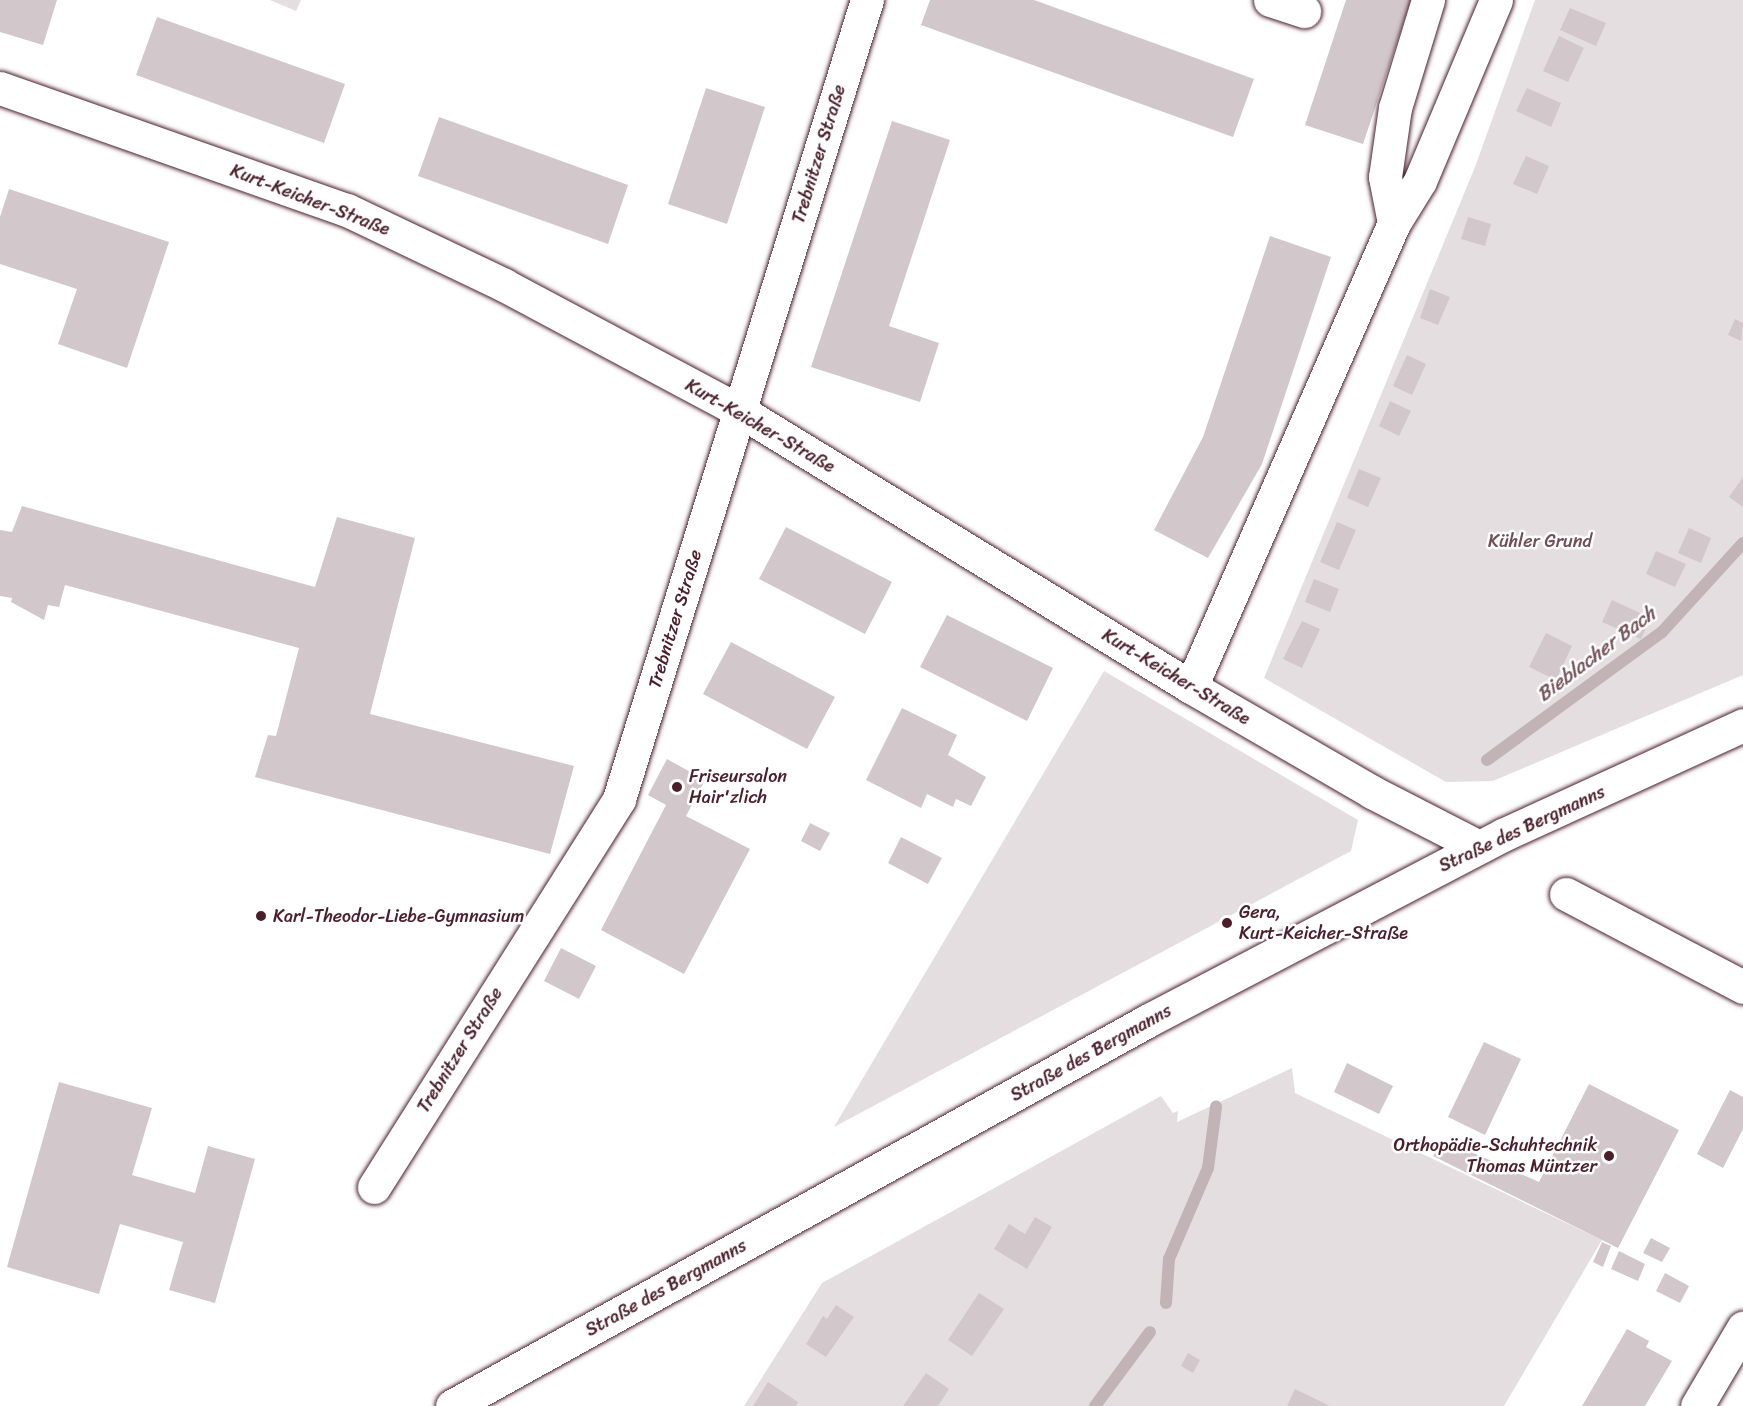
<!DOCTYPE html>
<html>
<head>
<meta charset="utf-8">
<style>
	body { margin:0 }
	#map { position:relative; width:1743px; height:1406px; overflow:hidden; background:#fff; font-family:Sriracha,sans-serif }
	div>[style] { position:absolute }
	.green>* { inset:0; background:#e5dee0 }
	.stream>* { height:12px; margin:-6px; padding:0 6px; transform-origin:6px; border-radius:6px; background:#c1b3b6 }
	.building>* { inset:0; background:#d2c7cb }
	.roads { filter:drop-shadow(0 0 2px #4a1f2b) drop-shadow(0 0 2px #4a1f2b) }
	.minor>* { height:33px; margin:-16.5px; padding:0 16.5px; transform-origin:16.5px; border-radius:16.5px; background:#fff }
	.major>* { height:33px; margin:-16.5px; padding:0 16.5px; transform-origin:16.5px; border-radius:16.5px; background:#fff }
	.dots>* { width:16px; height:16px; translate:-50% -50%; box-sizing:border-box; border:3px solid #fff; border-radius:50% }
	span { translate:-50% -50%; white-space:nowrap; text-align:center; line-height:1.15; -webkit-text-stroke:5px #fff; paint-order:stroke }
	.street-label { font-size:18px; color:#4a1f2b }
	.park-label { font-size:18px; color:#714f58 }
	.poi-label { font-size:18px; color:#4a1f2b }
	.left { translate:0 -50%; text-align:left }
	.right { translate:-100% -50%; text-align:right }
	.water-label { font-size:20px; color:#74535c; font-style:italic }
</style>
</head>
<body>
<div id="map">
	<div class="green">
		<i style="clip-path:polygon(270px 0,301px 0,296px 11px)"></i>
		<i style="clip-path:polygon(1535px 0,1743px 0,1743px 675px,1493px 781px,1446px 782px,1264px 678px,1475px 167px)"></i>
		<i style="clip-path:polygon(1104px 671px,1358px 820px,1351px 851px,834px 1127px)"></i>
		<i style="clip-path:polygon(1292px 1068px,1295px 1093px,1602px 1240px,1504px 1406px,744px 1406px,822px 1283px,1161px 1096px,1173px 1113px,1178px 1111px,1177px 1122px)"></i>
	</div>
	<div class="stream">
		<i style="left:1487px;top:760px;width:217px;rotate:-36.2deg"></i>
		<i style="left:1662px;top:632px;width:120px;rotate:-47.7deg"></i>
		<i style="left:1166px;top:1303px;width:44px;rotate:-86.1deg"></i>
		<i style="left:1169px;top:1259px;width:99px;rotate:-66.8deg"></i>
		<i style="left:1208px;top:1168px;width:62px;rotate:-82.5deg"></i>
		<i style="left:1095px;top:1406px;width:92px;rotate:-53.4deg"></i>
	</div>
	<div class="building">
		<i style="clip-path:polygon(0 0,57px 0,43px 45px,0 32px)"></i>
		<i style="clip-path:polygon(930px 0,1034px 0,1254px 79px,1233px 137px,921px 25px)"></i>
		<i style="clip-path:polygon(1346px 0,1411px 0,1363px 144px,1305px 125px)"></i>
		<i style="clip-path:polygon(1570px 8px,1606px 23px,1596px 46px,1560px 30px)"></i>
		<i style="clip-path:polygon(157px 17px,345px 84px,324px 143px,136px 75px)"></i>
		<i style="clip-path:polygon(1559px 36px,1584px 48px,1568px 82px,1543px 71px)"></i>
		<i style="clip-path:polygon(706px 88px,765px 107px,727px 224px,668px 204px)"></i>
		<i style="clip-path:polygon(1527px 88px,1561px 103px,1551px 127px,1516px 111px)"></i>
		<i style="clip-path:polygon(439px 117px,628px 185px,608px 244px,418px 176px)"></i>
		<i style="clip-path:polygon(892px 121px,950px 140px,889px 326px,939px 343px,920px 402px,811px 367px)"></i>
		<i style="clip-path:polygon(1526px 156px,1549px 166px,1537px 194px,1513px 184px)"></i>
		<i style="clip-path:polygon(9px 189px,169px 242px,127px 368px,58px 344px,77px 289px,0 264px,0 217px)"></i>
		<i style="clip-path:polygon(1468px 217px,1491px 224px,1485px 246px,1461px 239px)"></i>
		<i style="clip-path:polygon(1270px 236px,1331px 257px,1262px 464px,1208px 558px,1154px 530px,1203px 437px)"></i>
		<i style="clip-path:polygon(1430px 289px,1450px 297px,1438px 325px,1420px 318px)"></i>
		<i style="clip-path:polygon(1735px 319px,1743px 323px,1741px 341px,1728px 335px)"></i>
		<i style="clip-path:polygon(1407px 355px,1426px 364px,1412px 395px,1393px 386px)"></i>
		<i style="clip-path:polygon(1390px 401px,1411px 411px,1399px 436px,1379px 426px)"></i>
		<i style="clip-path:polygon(1359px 469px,1381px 478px,1368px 507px,1347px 498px)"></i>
		<i style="clip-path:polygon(1743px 477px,1743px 507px,1729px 497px)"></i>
		<i style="clip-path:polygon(22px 506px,315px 587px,337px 517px,415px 538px,370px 714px,574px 766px,550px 854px,255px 777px,268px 735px,276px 736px,299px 648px,65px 585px,59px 607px,48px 605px,44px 620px,11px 602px,12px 598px,0 596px,0 530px,12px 532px)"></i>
		<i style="clip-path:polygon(1337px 522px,1356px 530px,1339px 570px,1320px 562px)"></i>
		<i style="clip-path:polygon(786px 527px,892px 582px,865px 634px,759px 579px)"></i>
		<i style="clip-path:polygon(1689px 528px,1711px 538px,1701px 563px,1678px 553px)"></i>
		<i style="clip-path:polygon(1656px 551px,1686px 564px,1675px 587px,1646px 574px)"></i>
		<i style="clip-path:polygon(1314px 579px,1339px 589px,1330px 612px,1305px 602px)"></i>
		<i style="clip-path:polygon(1612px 600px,1651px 618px,1641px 639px,1602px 622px)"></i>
		<i style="clip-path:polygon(947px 615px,1053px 668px,1027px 721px,920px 667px)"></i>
		<i style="clip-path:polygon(1302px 621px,1320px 629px,1302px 668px,1283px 659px)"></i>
		<i style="clip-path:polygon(1546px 633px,1572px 646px,1556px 680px,1529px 667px)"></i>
		<i style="clip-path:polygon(731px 642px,835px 697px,807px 749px,703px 694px)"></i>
		<i style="clip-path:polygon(902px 708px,957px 735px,948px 755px,986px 777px,971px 806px,956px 799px,953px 807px,927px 794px,921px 808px,866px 780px)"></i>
		<i style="clip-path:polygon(667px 759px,705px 780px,686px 816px,750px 849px,684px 974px,601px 930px,666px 805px,648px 795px)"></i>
		<i style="clip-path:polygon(810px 823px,830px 833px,820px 851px,801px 841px)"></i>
		<i style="clip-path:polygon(901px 837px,942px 858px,928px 884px,888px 863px)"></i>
		<i style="clip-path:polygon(561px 948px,596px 966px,579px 999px,544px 981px)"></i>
		<i style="clip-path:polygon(1484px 1042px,1521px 1059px,1485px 1135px,1448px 1117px)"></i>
		<i style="clip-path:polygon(1347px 1063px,1393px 1086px,1379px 1114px,1334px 1092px)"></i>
		<i style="clip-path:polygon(59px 1082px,152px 1108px,132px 1175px,195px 1193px,208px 1146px,255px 1159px,215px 1303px,169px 1290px,183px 1242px,120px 1224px,99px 1294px,7px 1267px)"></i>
		<i style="clip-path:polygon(1589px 1084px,1679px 1130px,1618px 1248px,1433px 1156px,1442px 1139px,1539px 1182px)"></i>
		<i style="clip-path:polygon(1730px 1090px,1743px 1097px,1743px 1129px,1723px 1168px,1697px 1154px)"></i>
		<i style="clip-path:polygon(1035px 1217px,1052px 1227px,1027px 1269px,994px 1249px,1009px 1224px,1025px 1234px)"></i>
		<i style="clip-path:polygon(1651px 1238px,1670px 1248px,1662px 1262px,1643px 1253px)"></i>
		<i style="clip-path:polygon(1602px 1242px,1611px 1246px,1603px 1267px,1593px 1262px)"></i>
		<i style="clip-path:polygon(1619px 1251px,1645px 1264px,1638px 1281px,1611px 1269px)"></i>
		<i style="clip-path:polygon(1665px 1273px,1689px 1286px,1680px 1303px,1656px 1291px)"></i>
		<i style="clip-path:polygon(979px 1293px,1004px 1309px,972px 1356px,948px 1340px)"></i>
		<i style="clip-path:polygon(836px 1305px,854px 1317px,826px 1357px,806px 1344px,823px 1316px,827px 1319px)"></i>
		<i style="clip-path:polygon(1627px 1329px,1649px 1341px,1646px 1347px,1672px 1361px,1645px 1406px,1582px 1406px)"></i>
		<i style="clip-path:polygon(1188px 1353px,1200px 1360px,1193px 1373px,1181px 1366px)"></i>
		<i style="clip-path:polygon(926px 1373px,949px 1389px,938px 1406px,903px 1406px)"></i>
		<i style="clip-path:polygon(768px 1382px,798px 1402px,796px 1406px,753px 1406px)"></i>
		<i style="clip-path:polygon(1295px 1389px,1330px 1406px,1287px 1406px)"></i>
	</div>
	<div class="roads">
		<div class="minor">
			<i style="left:1270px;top:0;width:36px;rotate:18deg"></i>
			<i style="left:0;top:88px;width:368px;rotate:19.4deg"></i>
			<i style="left:347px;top:210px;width:174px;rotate:25.5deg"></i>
			<i style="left:504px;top:285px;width:268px;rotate:28.1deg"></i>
			<i style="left:740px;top:411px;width:529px;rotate:31.47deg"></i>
			<i style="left:1191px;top:687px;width:209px;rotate:30.1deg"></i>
			<i style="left:1372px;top:792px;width:120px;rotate:27.2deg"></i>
			<i style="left:1394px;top:223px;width:47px;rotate:-101.1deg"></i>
			<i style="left:1385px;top:177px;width:70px;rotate:-81.8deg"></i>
			<i style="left:1395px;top:108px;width:113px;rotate:-73deg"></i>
			<i style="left:1191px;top:687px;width:506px;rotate:-66.37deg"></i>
			<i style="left:1394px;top:223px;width:49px;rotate:-58.2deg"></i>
			<i style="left:1420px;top:181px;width:196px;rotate:-67.2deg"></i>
			<i style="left:1566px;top:894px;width:200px;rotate:27.7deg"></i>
			<i style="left:374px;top:1187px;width:459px;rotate:-57.7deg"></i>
			<i style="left:619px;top:799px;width:837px;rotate:-72.76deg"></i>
			<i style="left:1697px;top:1406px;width:91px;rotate:-59.5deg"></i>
		</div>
		<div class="major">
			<i style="left:452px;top:1406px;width:795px;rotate:-28.98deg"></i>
			<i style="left:1147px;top:1021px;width:402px;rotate:-27.6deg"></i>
			<i style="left:1503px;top:835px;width:264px;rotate:-24.6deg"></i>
		</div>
	</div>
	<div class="dots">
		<i style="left:677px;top:787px;background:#4a1f2b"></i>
		<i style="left:261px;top:916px;background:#4a1f2b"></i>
		<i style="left:1227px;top:923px;background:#4a1f2b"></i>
		<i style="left:1609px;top:1156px;background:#4a1f2b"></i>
	</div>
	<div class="street-label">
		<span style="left:819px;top:154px;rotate:-73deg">Trebnitzer Straße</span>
		<span style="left:310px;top:200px;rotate:21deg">Kurt-Keicher-Straße</span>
		<span style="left:760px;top:426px;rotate:30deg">Kurt-Keicher-Straße</span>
		<span style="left:675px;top:619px;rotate:-73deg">Trebnitzer Straße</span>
		<span style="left:1176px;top:677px;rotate:31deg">Kurt-Keicher-Straße</span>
		<span style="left:1522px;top:829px;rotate:-25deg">Straße des Bergmanns</span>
		<span style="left:460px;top:1050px;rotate:-58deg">Trebnitzer Straße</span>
		<span style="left:1091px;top:1053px;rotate:-29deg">Straße des Bergmanns</span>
		<span style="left:666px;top:1288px;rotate:-29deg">Straße des Bergmanns</span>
	</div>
	<div class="park-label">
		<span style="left:1540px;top:541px">Kühler Grund</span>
	</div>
	<div class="poi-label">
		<span class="left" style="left:689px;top:787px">Friseursalon<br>Hair'zlich</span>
		<span class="left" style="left:1239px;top:923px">Gera,<br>Kurt-Keicher-Straße</span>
		<span class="left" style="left:273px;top:916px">Karl-Theodor-Liebe-Gymnasium</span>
		<span class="right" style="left:1597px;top:1156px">Orthopädie-Schuhtechnik<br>Thomas Müntzer</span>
	</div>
	<div class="water-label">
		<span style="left:1596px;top:654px;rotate:-37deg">Bieblacher Bach</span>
	</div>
</div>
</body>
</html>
